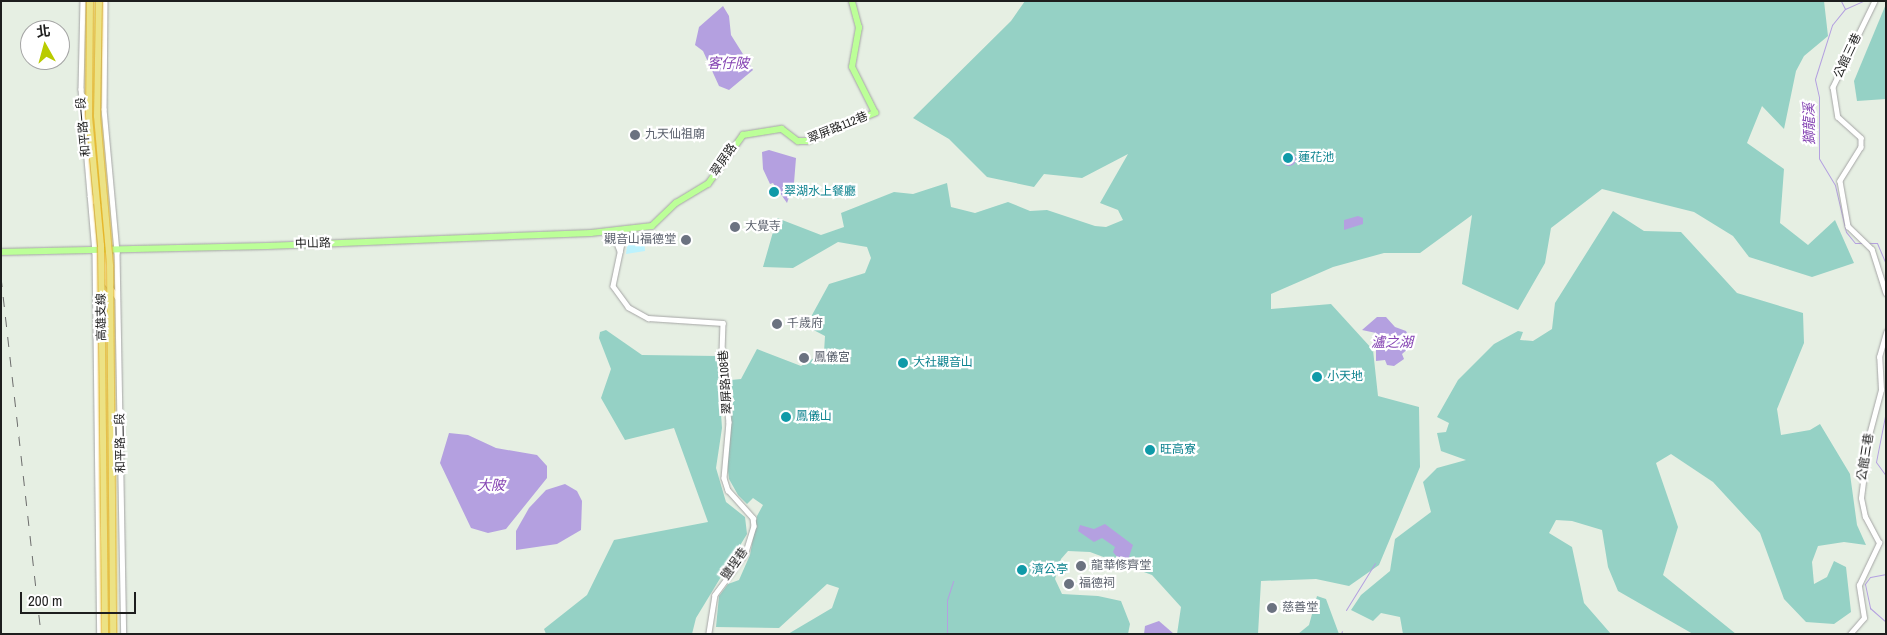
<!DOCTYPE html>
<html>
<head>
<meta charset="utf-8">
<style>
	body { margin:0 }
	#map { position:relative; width:1887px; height:635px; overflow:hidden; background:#e6efe3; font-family:"Archivo Narrow","Noto Sans TC",sans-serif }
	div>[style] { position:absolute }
	.forest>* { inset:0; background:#95d1c5 }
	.park>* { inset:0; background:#bcf2fd }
	.water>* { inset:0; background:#b4a0e0 }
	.round { border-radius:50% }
	.stream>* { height:1px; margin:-0.5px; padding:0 0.5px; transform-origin:0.5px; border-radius:0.5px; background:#b4a0e0 }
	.roads { filter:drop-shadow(0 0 1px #a5a5a5) drop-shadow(0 0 1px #a5a5a5) }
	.minor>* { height:4.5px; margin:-2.25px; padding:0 2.25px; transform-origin:2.25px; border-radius:2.25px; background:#fff }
	.major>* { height:5.5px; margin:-2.75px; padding:0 2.75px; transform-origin:2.75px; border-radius:2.75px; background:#bcff98 }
	.rail>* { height:1px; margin-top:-0.5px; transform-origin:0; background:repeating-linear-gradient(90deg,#6c6c6c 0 10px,transparent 0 20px) }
	.bridges { filter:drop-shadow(0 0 1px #e4b019) drop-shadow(0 0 1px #e4b019) }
	.highway-bridge>* { height:6px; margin:-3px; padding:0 3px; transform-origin:3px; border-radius:3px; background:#ece285 }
	.dots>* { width:14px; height:14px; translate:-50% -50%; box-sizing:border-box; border:2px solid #fff; border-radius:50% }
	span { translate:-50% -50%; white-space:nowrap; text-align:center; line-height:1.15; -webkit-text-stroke:4.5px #fff; paint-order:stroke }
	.street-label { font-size:12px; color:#1e1e1e }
	.worship-label { font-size:12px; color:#5b616d }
	.left { translate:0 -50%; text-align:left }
	.right { translate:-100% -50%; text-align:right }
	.culture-label { font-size:12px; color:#0d838f }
	.water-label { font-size:14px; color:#8544b3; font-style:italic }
	.frame { position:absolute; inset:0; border:2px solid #1e1e1e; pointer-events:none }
	.north { position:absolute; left:20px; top:20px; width:50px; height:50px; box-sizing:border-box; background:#fff; border:1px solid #a5a5a5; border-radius:50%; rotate:353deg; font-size:14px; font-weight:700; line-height:20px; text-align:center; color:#1e1e1e }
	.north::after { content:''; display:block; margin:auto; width:18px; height:22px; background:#b9cb00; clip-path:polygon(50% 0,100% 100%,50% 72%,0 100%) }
	.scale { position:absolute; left:20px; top:592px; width:116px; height:22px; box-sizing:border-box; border:2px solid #1e1e1e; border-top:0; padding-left:6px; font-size:15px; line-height:18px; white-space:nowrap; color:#1e1e1e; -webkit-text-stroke:4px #fff; paint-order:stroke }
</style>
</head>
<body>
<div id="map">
	<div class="forest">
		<i style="clip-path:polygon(1025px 1px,1824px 1px,1828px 36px,1804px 56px,1796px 71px,1784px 129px,1762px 106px,1747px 143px,1784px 169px,1780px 223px,1808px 245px,1835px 220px,1854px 263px,1812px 277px,1749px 257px,1733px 236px,1694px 212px,1602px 189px,1551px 228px,1545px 263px,1518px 310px,1462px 284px,1472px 215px,1420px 253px,1384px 253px,1333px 267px,1271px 294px,1271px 309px,1331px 304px,1373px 350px,1378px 396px,1419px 407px,1420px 467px,1379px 565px,1349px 586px,1316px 579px,1261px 581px,1258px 634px,1177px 634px,1181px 607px,1152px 575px,1090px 552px,1068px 551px,1061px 559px,1055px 579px,1062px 594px,1098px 596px,1121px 601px,1130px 624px,1128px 634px,788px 634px,832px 608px,839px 588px,827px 584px,779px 628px,716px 627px,719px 596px,728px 584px,739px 580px,750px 555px,757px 516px,763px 505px,753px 498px,747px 504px,738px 495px,729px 479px,727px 462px,733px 401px,731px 380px,741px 379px,757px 349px,801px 366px,824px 352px,825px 336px,806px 326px,829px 284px,865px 273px,871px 258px,867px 247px,838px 242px,793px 268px,763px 267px,777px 218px,821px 235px,844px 227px,841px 213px,894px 192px,913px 194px,947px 183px,951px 207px,975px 213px,1008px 202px,1030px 211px,1047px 210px,1095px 226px,1106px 227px,1123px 220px,1118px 210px,1100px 203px,1128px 154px,1082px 178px,1044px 174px,1034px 187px,987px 177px,949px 139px,913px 118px,1011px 21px)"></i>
		<i style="clip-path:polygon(1886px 4px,1886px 99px,1857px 101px,1854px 81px)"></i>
		<i style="clip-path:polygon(1613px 211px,1644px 231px,1681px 232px,1737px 293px,1803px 313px,1804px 343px,1777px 409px,1781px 435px,1810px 430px,1820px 424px,1850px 474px,1857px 525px,1866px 545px,1844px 542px,1818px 546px,1812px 562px,1814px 584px,1827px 577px,1834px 561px,1846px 567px,1851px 612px,1834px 624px,1806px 622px,1784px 599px,1760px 533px,1713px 482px,1671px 454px,1656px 463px,1678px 527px,1663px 575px,1736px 634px,1693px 634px,1618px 591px,1608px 567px,1602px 530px,1572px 521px,1556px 520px,1549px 533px,1572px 547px,1584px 603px,1611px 634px,1403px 634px,1400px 617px,1381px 613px,1373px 621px,1351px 610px,1361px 595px,1390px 571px,1395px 539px,1431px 512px,1423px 482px,1437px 468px,1466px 460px,1441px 451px,1437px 433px,1446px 432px,1449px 423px,1437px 417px,1458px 380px,1494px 344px,1518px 331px,1523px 332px,1520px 340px,1533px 341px,1552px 329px,1555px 303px)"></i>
		<i style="clip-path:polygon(606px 330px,642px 355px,717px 356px,722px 428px,716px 468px,726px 502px,745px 517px,747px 534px,696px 618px,692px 634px,546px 634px,544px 629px,587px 595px,614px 540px,708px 522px,674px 428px,625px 440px,601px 398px,611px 369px,599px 338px,600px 332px)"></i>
		<i style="clip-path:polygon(1317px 596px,1326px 599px,1339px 634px,1298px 634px,1309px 625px)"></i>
	</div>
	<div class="park">
		<i style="clip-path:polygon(644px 234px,645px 251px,626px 254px,628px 239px)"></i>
	</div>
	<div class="water">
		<i style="clip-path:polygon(723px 6px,729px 16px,731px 35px,753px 70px,729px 90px,719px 86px,703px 51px,695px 45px,699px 27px)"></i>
		<i style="clip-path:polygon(769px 150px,796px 158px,794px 183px,787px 203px,773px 183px,770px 184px,763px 169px,762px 152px)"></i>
		<i class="round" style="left:1282px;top:152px;width:14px;height:14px"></i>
		<i style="clip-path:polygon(1358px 216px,1363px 218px,1363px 224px,1344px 230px,1344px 220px)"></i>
		<i style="clip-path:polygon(1377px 317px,1386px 317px,1395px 327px,1406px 331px,1410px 339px,1410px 347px,1402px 354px,1404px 359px,1394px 366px,1387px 365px,1385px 360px,1376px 361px,1376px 333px,1362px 330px)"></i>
		<i style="clip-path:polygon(449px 433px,468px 435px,496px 448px,537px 455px,547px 466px,547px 478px,506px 529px,488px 533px,471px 528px,440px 463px)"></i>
		<i style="clip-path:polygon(565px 484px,577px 491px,582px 501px,581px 530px,557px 544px,516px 550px,516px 531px,529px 508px,546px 490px)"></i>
		<i style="clip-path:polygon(1105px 524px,1133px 545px,1128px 560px,1118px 558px,1113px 552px,1115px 547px,1102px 538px,1094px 542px,1078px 531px,1080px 525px,1094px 529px)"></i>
		<i style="clip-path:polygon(1159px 621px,1174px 634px,1144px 634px,1145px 626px)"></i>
	</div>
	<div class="stream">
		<i style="left:1841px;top:1px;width:9px;rotate:63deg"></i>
		<i style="left:1862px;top:243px;width:7px;rotate:180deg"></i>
		<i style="left:1855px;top:243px;width:14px;rotate:-129deg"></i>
		<i style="left:1846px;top:232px;width:48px;rotate:-103.2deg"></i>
		<i style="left:1835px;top:185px;width:31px;rotate:-121deg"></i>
		<i style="left:1819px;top:158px;width:61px;rotate:-90deg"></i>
		<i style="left:1819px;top:97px;width:18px;rotate:-103deg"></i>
		<i style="left:1815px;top:79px;width:57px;rotate:-72.5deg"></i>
		<i style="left:1832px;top:25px;width:21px;rotate:-51deg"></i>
		<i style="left:1845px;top:9px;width:20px;rotate:-24deg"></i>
		<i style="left:1869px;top:243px;width:8px"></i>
		<i style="left:1877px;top:243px;width:23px;rotate:67deg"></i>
		<i style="left:1886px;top:411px;width:52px;rotate:101.1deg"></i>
		<i style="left:1876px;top:462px;width:17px;rotate:54deg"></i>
		<i style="left:1886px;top:574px;width:16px;rotate:169deg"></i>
		<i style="left:1870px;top:577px;width:9px;rotate:126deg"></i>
		<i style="left:1865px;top:584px;width:25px;rotate:78deg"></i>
		<i style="left:1870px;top:608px;width:21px;rotate:41deg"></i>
		<i style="left:1346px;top:610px;width:55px;rotate:-58.3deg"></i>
		<i style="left:947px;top:634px;width:34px;rotate:-90deg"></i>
		<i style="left:947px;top:600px;width:20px;rotate:-72deg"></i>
		<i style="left:1341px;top:634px;width:3px;rotate:-72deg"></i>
	</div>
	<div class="roads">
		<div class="minor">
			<i style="left:83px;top:1px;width:88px;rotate:91.3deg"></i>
			<i style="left:81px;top:89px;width:164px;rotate:85.1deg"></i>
			<i style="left:95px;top:252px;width:382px;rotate:89.3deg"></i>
			<i style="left:105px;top:1px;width:108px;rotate:90.5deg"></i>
			<i style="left:104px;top:109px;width:144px;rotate:84.8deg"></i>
			<i style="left:117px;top:252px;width:382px;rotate:89deg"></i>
			<i style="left:1875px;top:1px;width:96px;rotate:116deg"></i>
			<i style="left:1833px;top:87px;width:30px;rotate:81deg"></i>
			<i style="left:1838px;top:117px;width:31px;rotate:42deg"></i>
			<i style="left:1861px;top:138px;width:9px;rotate:90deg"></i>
			<i style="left:1861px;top:147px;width:40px;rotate:122deg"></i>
			<i style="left:1840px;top:181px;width:46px;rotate:79.9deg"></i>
			<i style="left:1848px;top:226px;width:33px;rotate:44deg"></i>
			<i style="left:1872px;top:249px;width:46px;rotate:72.3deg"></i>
			<i style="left:90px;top:196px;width:16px;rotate:47deg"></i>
			<i style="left:101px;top:208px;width:75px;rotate:85.4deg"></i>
			<i style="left:107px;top:283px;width:17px;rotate:54deg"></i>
			<i style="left:625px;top:229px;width:58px;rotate:101.9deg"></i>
			<i style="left:613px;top:286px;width:26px;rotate:54deg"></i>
			<i style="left:628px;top:307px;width:23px;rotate:29deg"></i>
			<i style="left:648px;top:318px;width:75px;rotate:3.8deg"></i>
			<i style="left:723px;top:323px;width:35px;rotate:92deg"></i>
			<i style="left:722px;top:358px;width:64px;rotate:83.8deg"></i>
			<i style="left:729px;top:422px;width:56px;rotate:95.1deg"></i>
			<i style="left:724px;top:478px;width:13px;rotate:72deg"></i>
			<i style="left:728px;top:490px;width:38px;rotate:48deg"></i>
			<i style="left:753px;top:518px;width:8px;rotate:83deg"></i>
			<i style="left:754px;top:526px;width:30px;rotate:107deg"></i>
			<i style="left:745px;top:555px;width:50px;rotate:126.9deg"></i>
			<i style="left:715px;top:595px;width:39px;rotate:99deg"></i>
			<i style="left:606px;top:231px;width:14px;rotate:45deg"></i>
			<i style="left:616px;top:241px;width:11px;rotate:68deg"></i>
			<i style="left:1850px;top:634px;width:21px;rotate:-49deg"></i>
			<i style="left:1864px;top:618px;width:33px;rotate:-99deg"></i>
			<i style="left:1859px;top:585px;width:47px;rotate:-64.5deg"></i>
			<i style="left:1879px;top:543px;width:30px;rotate:-118deg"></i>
			<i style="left:1865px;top:517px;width:19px;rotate:-102deg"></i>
			<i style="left:1861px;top:498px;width:64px;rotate:-82.8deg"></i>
			<i style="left:1869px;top:435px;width:47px;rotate:-75.1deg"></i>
			<i style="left:1881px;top:390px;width:33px;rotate:-93deg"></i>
			<i style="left:1879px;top:357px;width:26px;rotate:-74deg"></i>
		</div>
		<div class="major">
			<i style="left:1px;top:252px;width:266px;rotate:-1.3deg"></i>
			<i style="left:267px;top:246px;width:324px;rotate:-2.3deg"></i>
			<i style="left:591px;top:233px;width:61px;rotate:-6.5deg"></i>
			<i style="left:652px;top:226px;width:33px;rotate:-44deg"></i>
			<i style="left:676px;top:203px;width:37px;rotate:-31deg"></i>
			<i style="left:708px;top:184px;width:60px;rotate:-54.5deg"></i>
			<i style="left:743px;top:135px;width:39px;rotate:-9deg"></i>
			<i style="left:782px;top:129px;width:20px;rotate:37deg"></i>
			<i style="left:798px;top:141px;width:9px"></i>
			<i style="left:807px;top:141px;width:74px;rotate:-22.4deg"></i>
			<i style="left:875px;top:113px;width:51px;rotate:-116.6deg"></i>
			<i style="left:852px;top:67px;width:40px;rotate:-80deg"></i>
			<i style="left:859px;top:28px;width:28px;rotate:-105deg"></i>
		</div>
	</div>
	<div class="rail">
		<i style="left:1px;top:277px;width:359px;rotate:83.6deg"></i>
	</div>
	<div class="bridges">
		<div class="highway-bridge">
			<i style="left:90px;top:1px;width:115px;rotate:90.5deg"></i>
			<i style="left:89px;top:116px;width:130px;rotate:84.7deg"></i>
			<i style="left:101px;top:245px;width:389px;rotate:89.4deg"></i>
			<i style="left:99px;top:1px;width:115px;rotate:91deg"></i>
			<i style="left:97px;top:116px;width:151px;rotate:85deg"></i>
			<i style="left:110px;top:266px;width:368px;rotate:89.5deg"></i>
		</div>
	</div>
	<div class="dots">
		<i style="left:635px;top:135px;background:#6b7280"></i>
		<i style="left:1288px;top:158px;background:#0f9aa8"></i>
		<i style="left:774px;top:192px;background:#0f9aa8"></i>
		<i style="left:735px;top:227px;background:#6b7280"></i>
		<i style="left:686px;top:240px;background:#6b7280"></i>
		<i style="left:777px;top:324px;background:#6b7280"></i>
		<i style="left:804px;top:358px;background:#6b7280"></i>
		<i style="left:903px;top:363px;background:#0f9aa8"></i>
		<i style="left:1317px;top:377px;background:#0f9aa8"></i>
		<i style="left:786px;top:417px;background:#0f9aa8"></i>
		<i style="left:1150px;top:450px;background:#0f9aa8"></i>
		<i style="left:1081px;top:566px;background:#6b7280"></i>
		<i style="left:1022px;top:570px;background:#0f9aa8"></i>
		<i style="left:1069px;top:584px;background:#6b7280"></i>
		<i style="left:1272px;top:608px;background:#6b7280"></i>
	</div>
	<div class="street-label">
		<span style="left:1848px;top:56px;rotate:-65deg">公館三巷</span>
		<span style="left:84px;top:127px;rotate:-95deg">和平路一段</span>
		<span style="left:838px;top:128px;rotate:-22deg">翠屏路112巷</span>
		<span style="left:724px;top:160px;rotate:-56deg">翠屏路</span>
		<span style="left:313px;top:244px;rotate:-2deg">中山路</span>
		<span style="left:102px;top:317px;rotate:-91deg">高雄支線</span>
		<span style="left:726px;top:382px;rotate:-94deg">翠屏路108巷</span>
		<span style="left:121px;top:443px;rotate:-91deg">和平路二段</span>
		<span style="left:1866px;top:457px;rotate:-81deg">公館三巷</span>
		<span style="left:735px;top:564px;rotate:-55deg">鹽埕巷</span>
	</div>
	<div class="worship-label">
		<span class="left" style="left:645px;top:135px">九天仙祖廟</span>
		<span class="left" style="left:745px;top:227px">大覺寺</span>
		<span class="right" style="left:676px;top:240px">觀音山福德堂</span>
		<span class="left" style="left:787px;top:324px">千歲府</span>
		<span class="left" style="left:814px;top:358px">鳳儀宮</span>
		<span class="left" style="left:1091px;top:566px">龍華修齊堂</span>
		<span class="left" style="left:1079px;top:584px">福德祠</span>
		<span class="left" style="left:1282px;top:608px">慈善堂</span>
	</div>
	<div class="culture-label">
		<span class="left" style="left:1298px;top:158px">蓮花池</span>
		<span class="left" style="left:784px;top:192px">翠湖水上餐廳</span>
		<span class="left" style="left:913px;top:363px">大社觀音山</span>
		<span class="left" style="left:1327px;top:377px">小天地</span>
		<span class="left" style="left:796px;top:417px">鳳儀山</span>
		<span class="left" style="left:1160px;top:450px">旺高寮</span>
		<span class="left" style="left:1032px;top:570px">濟公亭</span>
	</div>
	<div class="water-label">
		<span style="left:728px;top:63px">客仔陂</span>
		<span style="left:1809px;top:124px;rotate:-91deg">獅龍溪</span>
		<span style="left:1392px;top:342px">瀘之湖</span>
		<span style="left:491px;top:485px">大陂</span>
	</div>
	<div class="frame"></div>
	<div class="north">北</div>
	<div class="scale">200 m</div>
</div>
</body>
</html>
